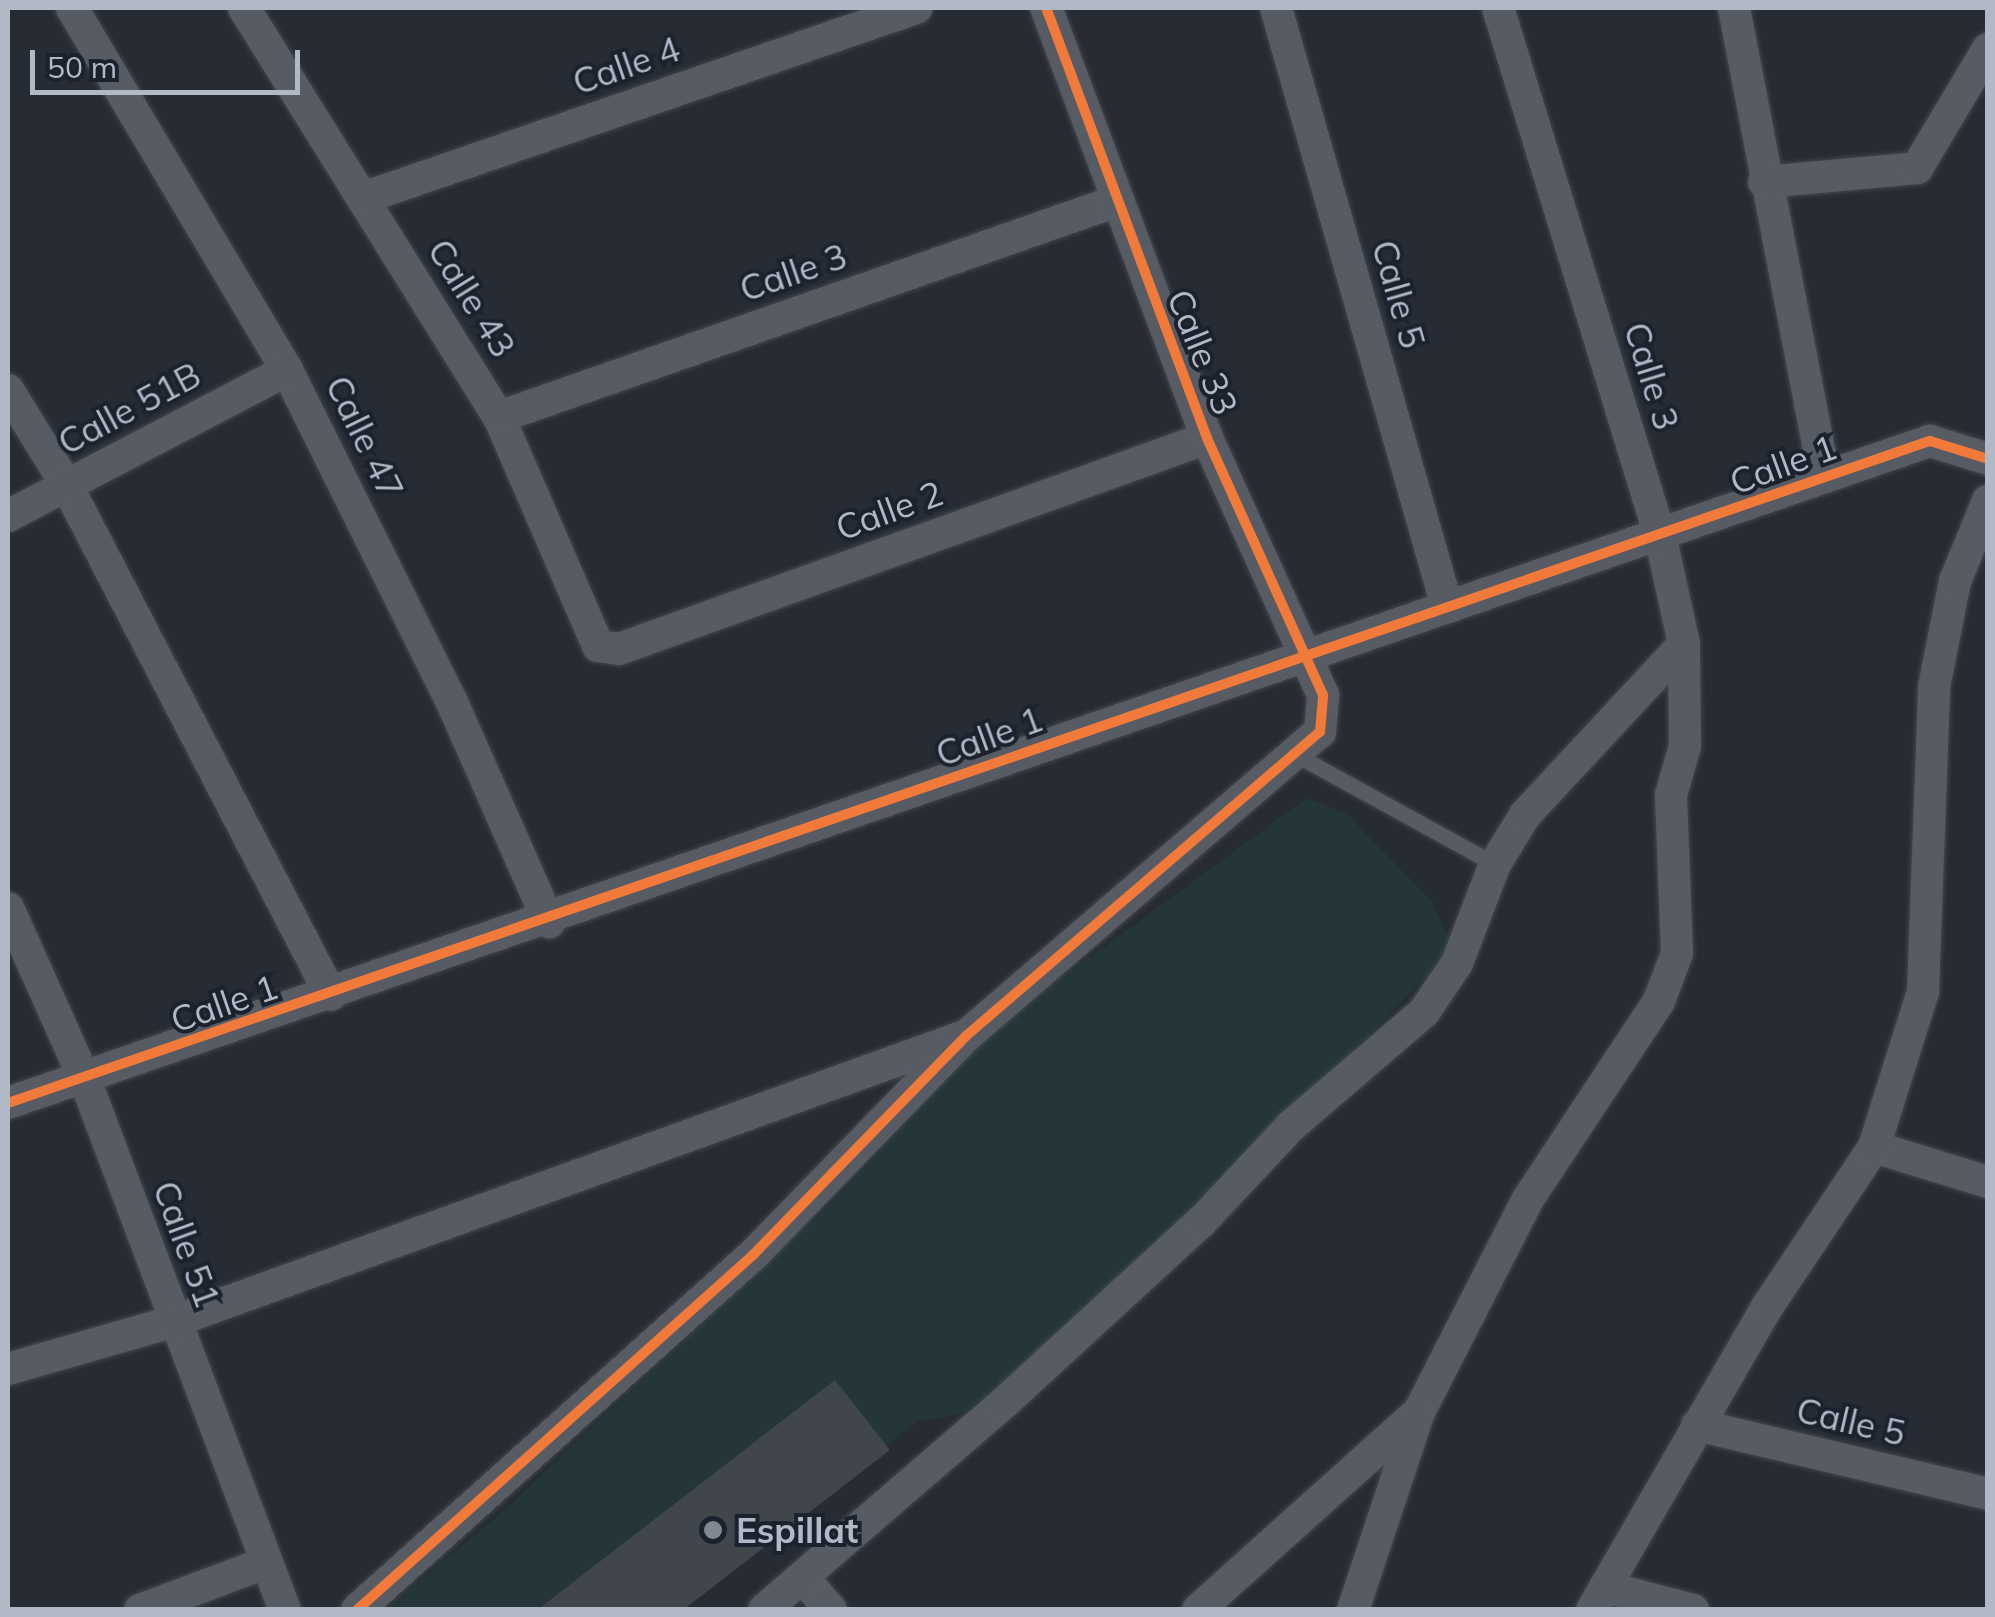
<!DOCTYPE html>
<html>
<head>
<meta charset="utf-8">
<style>
	body { margin:0 }
	#map { position:relative; width:1995px; height:1617px; overflow:hidden; background:#272c34; font-family:Mulish,sans-serif }
	div>[style] { position:absolute }
	.green>* { inset:0; background:#243639 }
	.building>* { inset:0; background:#41464c }
	.roads { filter:drop-shadow(0 0 2px #43474d) drop-shadow(0 0 2px #43474d) }
	.lane>* { height:15px; margin:-7.5px; padding:0 7.5px; transform-origin:7.5px; border-radius:7.5px; background:#575b63 }
	.street>* { height:32px; margin:-16px; padding:0 16px; transform-origin:16px; border-radius:16px; background:#575b63 }
	.cycleway>* { height:10px; margin:-5px; padding:0 5px; transform-origin:5px; border-radius:5px; background:#f17a3a }
	.dots>* { width:28px; height:28px; translate:-50% -50%; box-sizing:border-box; border:5px solid #1b222e; border-radius:50% }
	span { translate:-50% -50%; white-space:nowrap; text-align:center; line-height:1.15; -webkit-text-stroke:8px #1b222e; paint-order:stroke }
	.street-label { font-size:35px; color:#b1b8c6 }
	.poi-label { font-size:35px; color:#b1b8c6; font-weight:700 }
	.left { translate:0 -50%; text-align:left }
	.frame { position:absolute; inset:0; border:10px solid #b1b8c6; pointer-events:none }
	.scale { position:absolute; left:30px; top:50px; width:270px; height:45px; box-sizing:border-box; border:5px solid #b1b8c6; border-top:0; padding-left:12px; font-size:30px; line-height:35px; white-space:nowrap; color:#b1b8c6; -webkit-text-stroke:8px #1b222e; paint-order:stroke }
</style>
</head>
<body>
<div id="map">
	<div class="green">
		<i style="clip-path:polygon(1307px 798px,1347px 814px,1430px 899px,1448px 936px,1446px 956px,1217px 1189px,1011px 1378px,964px 1412px,918px 1422px,656px 1609px,385px 1610px,501px 1513px,844px 1191px,957px 1066px,1041px 993px)"></i>
	</div>
	<div class="building">
		<i style="clip-path:polygon(835px 1380px,890px 1450px,683px 1610px,537px 1610px)"></i>
	</div>
	<div class="roads">
		<div class="lane">
			<i style="left:1300px;top:757px;width:222px;rotate:28.8deg"></i>
		</div>
		<div class="street">
			<i style="left:72px;top:8px;width:421px;rotate:59.3deg"></i>
			<i style="left:287px;top:370px;width:369px;rotate:63.6deg"></i>
			<i style="left:451px;top:700px;width:243px;rotate:66.2deg"></i>
			<i style="left:244px;top:8px;width:482px;rotate:58.1deg"></i>
			<i style="left:499px;top:417px;width:249px;rotate:66.6deg"></i>
			<i style="left:598px;top:646px;width:21px;rotate:8deg"></i>
			<i style="left:619px;top:649px;width:625px;rotate:-19.74deg"></i>
			<i style="left:1276px;top:8px;width:619px;rotate:74.05deg"></i>
			<i style="left:1734px;top:8px;width:478px;rotate:79.1deg"></i>
			<i style="left:1764px;top:182px;width:154px;rotate:-5.2deg"></i>
			<i style="left:1917px;top:168px;width:139px;rotate:-59.2deg"></i>
			<i style="left:363px;top:198px;width:585px;rotate:-18.96deg"></i>
			<i style="left:8px;top:390px;width:113px;rotate:58.4deg"></i>
			<i style="left:67px;top:486px;width:573px;rotate:62.59deg"></i>
			<i style="left:499px;top:417px;width:651px;rotate:-19.27deg"></i>
			<i style="left:8px;top:516px;width:315px;rotate:-27.6deg"></i>
			<i style="left:8px;top:908px;width:188px;rotate:65.9deg"></i>
			<i style="left:85px;top:1080px;width:566px;rotate:69.33deg"></i>
			<i style="left:8px;top:1103px;width:2033px;rotate:-19.01deg"></i>
			<i style="left:1930px;top:441px;width:61px;rotate:17.2deg"></i>
			<i style="left:1874px;top:1147px;width:119px;rotate:17.1deg"></i>
			<i style="left:8px;top:1369px;width:171px;rotate:-16deg"></i>
			<i style="left:172px;top:1322px;width:840px;rotate:-19.84deg"></i>
			<i style="left:1697px;top:1425px;width:299px;rotate:13.3deg"></i>
			<i style="left:804px;top:1579px;width:41px;rotate:48.9deg"></i>
			<i style="left:1605px;top:1587px;width:91px;rotate:14.6deg"></i>
			<i style="left:140px;top:1610px;width:134px;rotate:-20.6deg"></i>
			<i style="left:357px;top:1610px;width:533px;rotate:-41.88deg"></i>
			<i style="left:754px;top:1254px;width:304px;rotate:-45.8deg"></i>
			<i style="left:966px;top:1036px;width:467px;rotate:-40.7deg"></i>
			<i style="left:1320px;top:732px;width:37px;rotate:-85deg"></i>
			<i style="left:1323px;top:695px;width:282px;rotate:-114.3deg"></i>
			<i style="left:1207px;top:438px;width:459px;rotate:-110.5deg"></i>
			<i style="left:764px;top:1610px;width:318px;rotate:-40.8deg"></i>
			<i style="left:1005px;top:1402px;width:266px;rotate:-42.6deg"></i>
			<i style="left:1201px;top:1222px;width:132px;rotate:-46.8deg"></i>
			<i style="left:1291px;top:1126px;width:175px;rotate:-40.6deg"></i>
			<i style="left:1424px;top:1012px;width:59px;rotate:-56deg"></i>
			<i style="left:1457px;top:963px;width:106px;rotate:-69deg"></i>
			<i style="left:1495px;top:864px;width:57px;rotate:-58.5deg"></i>
			<i style="left:1525px;top:815px;width:233px;rotate:-47.1deg"></i>
			<i style="left:1198px;top:1610px;width:297px;rotate:-41.9deg"></i>
			<i style="left:1419px;top:1412px;width:239px;rotate:-62.9deg"></i>
			<i style="left:1528px;top:1199px;width:237px;rotate:-56.5deg"></i>
			<i style="left:1659px;top:1001px;width:51px;rotate:-69.4deg"></i>
			<i style="left:1677px;top:953px;width:158px;rotate:-92.2deg"></i>
			<i style="left:1671px;top:795px;width:51px;rotate:-74.1deg"></i>
			<i style="left:1685px;top:746px;width:102px;rotate:-90.6deg"></i>
			<i style="left:1684px;top:644px;width:107px;rotate:-102.4deg"></i>
			<i style="left:1661px;top:539px;width:555px;rotate:-107.06deg"></i>
			<i style="left:1353px;top:1610px;width:206px;rotate:-71.6deg"></i>
			<i style="left:1592px;top:1610px;width:350px;rotate:-60deg"></i>
			<i style="left:1767px;top:1307px;width:192px;rotate:-56.2deg"></i>
			<i style="left:1874px;top:1147px;width:163px;rotate:-72.5deg"></i>
			<i style="left:1923px;top:992px;width:305px;rotate:-87.9deg"></i>
			<i style="left:1934px;top:687px;width:108px;rotate:-78.8deg"></i>
			<i style="left:1955px;top:581px;width:87px;rotate:-67.6deg"></i>
		</div>
	</div>
	<div class="cycleway">
		<i style="left:8px;top:1103px;width:2033px;rotate:-19.01deg"></i>
		<i style="left:1930px;top:441px;width:61px;rotate:17.2deg"></i>
		<i style="left:357px;top:1610px;width:533px;rotate:-41.88deg"></i>
		<i style="left:754px;top:1254px;width:304px;rotate:-45.8deg"></i>
		<i style="left:966px;top:1036px;width:467px;rotate:-40.7deg"></i>
		<i style="left:1320px;top:732px;width:37px;rotate:-85deg"></i>
		<i style="left:1323px;top:695px;width:282px;rotate:-114.3deg"></i>
		<i style="left:1207px;top:438px;width:459px;rotate:-110.5deg"></i>
	</div>
	<div class="dots">
		<i style="left:713px;top:1530px;background:#818793"></i>
	</div>
	<div class="street-label">
		<span style="left:626px;top:65px;rotate:-19deg">Calle 4</span>
		<span style="left:793px;top:272px;rotate:-19deg">Calle 3</span>
		<span style="left:1399px;top:294px;rotate:74deg">Calle 5</span>
		<span style="left:472px;top:298px;rotate:58deg">Calle 43</span>
		<span style="left:1203px;top:352px;rotate:68deg">Calle 33</span>
		<span style="left:1652px;top:376px;rotate:73deg">Calle 3</span>
		<span style="left:129px;top:408px;rotate:-28deg">Calle 51B</span>
		<span style="left:365px;top:437px;rotate:64deg">Calle 47</span>
		<span style="left:1783px;top:464px;rotate:-20deg">Calle 1</span>
		<span style="left:889px;top:510px;rotate:-20deg">Calle 2</span>
		<span style="left:989px;top:736px;rotate:-20deg">Calle 1</span>
		<span style="left:224px;top:1003px;rotate:-19deg">Calle 1</span>
		<span style="left:187px;top:1244px;rotate:70deg">Calle 51</span>
		<span style="left:1851px;top:1421px;rotate:13deg">Calle 5</span>
	</div>
	<div class="poi-label">
		<span class="left" style="left:736px;top:1530px">Espillat</span>
	</div>
	<div class="frame"></div>
	<div class="scale">50 m</div>
</div>
</body>
</html>
